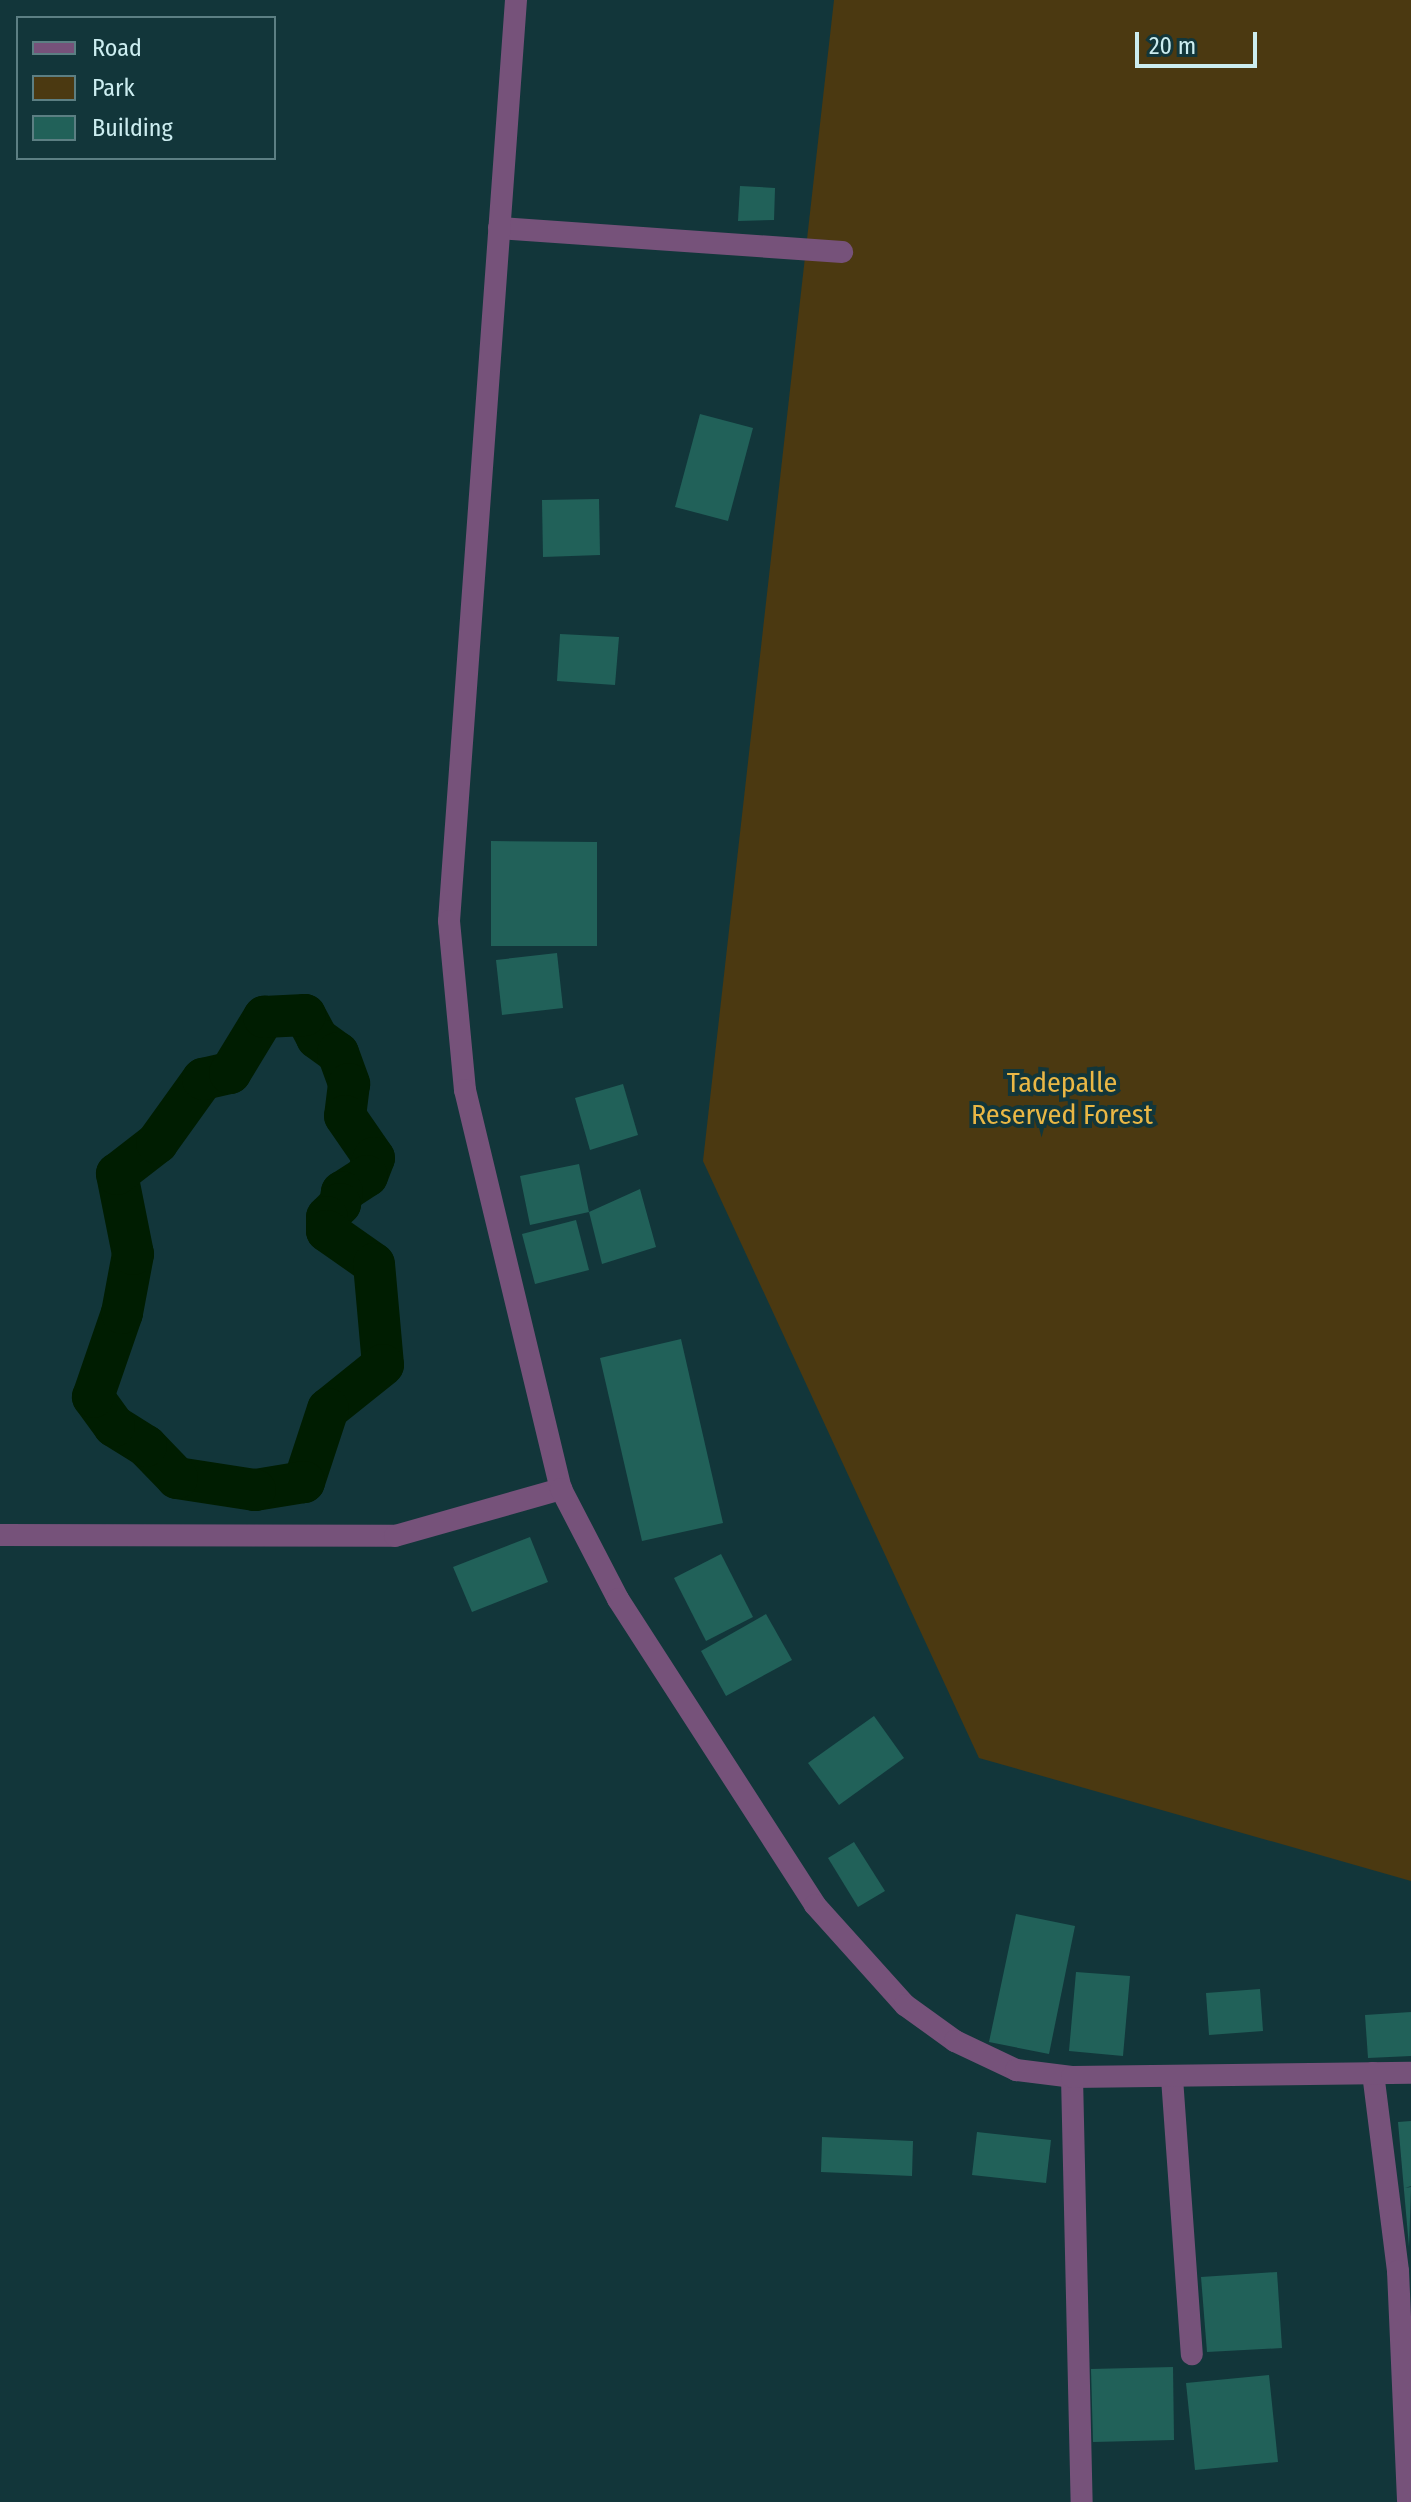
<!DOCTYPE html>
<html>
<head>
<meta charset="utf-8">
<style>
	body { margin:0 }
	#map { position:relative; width:1411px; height:2502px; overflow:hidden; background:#12363a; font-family:"Fira Sans Condensed",sans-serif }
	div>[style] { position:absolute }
	.green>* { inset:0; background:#4b3911 }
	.canal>* { height:42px; margin:-21px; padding:0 21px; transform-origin:21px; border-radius:21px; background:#001d01 }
	.building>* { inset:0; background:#216159 }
	.minor>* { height:22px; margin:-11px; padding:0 11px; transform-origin:11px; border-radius:11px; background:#76527a }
	.tertiary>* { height:22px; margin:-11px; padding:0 11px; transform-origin:11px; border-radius:11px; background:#76527a }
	span { translate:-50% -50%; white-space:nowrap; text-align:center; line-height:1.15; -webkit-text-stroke:8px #12363a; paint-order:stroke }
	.park-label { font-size:28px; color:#eab745 }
	.legend { position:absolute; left:16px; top:16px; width:260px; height:144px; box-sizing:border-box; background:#12363a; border:2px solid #5c7f83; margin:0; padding:10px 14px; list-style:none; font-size:24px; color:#ccedf0 }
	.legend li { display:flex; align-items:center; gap:16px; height:40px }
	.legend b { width:40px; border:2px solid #5c7f83 }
	.scale { position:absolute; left:1135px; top:32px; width:122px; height:36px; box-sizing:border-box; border:4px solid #ccedf0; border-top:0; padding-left:10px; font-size:24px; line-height:28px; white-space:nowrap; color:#ccedf0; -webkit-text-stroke:6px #12363a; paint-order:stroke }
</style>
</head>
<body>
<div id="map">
	<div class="green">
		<i style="clip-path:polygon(834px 0,1411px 0,1411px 1881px,979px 1758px,703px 1161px)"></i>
	</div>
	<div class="canal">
		<i style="left:305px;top:1015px;width:26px;rotate:62deg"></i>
		<i style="left:317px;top:1038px;width:26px;rotate:36deg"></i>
		<i style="left:338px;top:1053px;width:33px;rotate:70deg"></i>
		<i style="left:349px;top:1084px;width:32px;rotate:97deg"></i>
		<i style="left:345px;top:1116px;width:51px;rotate:55.4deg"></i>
		<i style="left:374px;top:1158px;width:19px;rotate:111deg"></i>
		<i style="left:367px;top:1176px;width:30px;rotate:147deg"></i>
		<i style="left:342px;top:1192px;width:12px;rotate:99deg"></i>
		<i style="left:340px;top:1204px;width:18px;rotate:135deg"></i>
		<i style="left:327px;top:1217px;width:14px;rotate:90deg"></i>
		<i style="left:327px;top:1231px;width:57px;rotate:35.1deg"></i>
		<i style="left:374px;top:1264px;width:101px;rotate:84.9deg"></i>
		<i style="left:383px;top:1365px;width:70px;rotate:141.3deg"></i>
		<i style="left:328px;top:1409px;width:77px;rotate:108.2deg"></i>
		<i style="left:304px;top:1482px;width:50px;rotate:170.7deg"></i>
		<i style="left:255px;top:1490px;width:79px;rotate:-171.3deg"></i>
		<i style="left:177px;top:1478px;width:45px;rotate:-134.1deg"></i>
		<i style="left:146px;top:1446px;width:38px;rotate:-148deg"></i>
		<i style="left:114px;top:1426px;width:36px;rotate:-126deg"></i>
		<i style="left:93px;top:1397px;width:89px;rotate:-71deg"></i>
		<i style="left:122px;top:1313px;width:60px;rotate:-79.4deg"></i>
		<i style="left:133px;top:1254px;width:82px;rotate:-101.3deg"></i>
		<i style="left:117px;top:1174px;width:51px;rotate:-37.8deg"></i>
		<i style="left:157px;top:1143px;width:79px;rotate:-54.3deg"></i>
		<i style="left:203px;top:1079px;width:28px;rotate:-13deg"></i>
		<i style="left:230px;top:1073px;width:66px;rotate:-58.7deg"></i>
		<i style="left:264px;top:1017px;width:41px;rotate:-2.8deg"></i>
	</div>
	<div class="building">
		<i style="clip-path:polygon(740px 186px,775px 188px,774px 220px,738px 221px)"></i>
		<i style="clip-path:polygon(700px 414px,753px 428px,728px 521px,675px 507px)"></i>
		<i style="clip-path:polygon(599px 499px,600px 555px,543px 557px,542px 500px)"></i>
		<i style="clip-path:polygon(560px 634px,619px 637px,615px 685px,557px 681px)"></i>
		<i style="clip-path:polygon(491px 841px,597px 842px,597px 946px,491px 946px)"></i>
		<i style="clip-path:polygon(557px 953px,563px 1008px,502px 1015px,496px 960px)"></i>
		<i style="clip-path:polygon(623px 1084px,638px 1135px,590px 1150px,575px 1098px)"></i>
		<i style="clip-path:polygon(579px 1164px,589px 1212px,640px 1189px,656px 1247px,602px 1264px,589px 1212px,530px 1225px,520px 1176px)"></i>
		<i style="clip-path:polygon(576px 1220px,589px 1270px,535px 1284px,522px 1234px)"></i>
		<i style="clip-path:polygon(681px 1339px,723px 1523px,642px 1541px,600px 1358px)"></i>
		<i style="clip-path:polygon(530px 1537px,548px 1582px,472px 1612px,453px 1567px)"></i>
		<i style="clip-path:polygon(721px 1554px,753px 1617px,706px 1641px,674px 1578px)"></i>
		<i style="clip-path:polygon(766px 1614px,792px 1660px,726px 1696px,701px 1651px)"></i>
		<i style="clip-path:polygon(874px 1716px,904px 1758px,839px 1805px,808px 1763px)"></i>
		<i style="clip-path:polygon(854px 1842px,885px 1891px,858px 1907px,828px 1858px)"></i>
		<i style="clip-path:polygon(1016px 1914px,1075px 1926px,1049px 2054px,989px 2042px)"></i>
		<i style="clip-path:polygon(1076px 1972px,1130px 1976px,1123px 2056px,1069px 2051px)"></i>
		<i style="clip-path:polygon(1260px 1989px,1263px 2031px,1209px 2035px,1206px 1993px)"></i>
		<i style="clip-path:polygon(1411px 2012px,1411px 2056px,1368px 2058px,1365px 2015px)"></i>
		<i style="clip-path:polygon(1411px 2121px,1411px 2186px,1405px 2188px,1411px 2187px,1409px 2247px,1398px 2122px)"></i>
		<i style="clip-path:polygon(977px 2132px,1051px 2140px,1046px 2183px,972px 2175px)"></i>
		<i style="clip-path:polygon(822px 2137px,913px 2141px,912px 2176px,821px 2172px)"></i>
		<i style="clip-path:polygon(1277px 2272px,1282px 2348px,1207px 2352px,1201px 2277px)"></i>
		<i style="clip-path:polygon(1173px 2367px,1174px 2440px,1093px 2442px,1091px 2369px)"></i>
		<i style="clip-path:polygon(1269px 2375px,1278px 2462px,1195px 2470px,1186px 2383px)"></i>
	</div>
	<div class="minor">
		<i style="left:499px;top:228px;width:344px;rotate:4deg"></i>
		<i style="left:0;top:1535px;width:395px;rotate:0.1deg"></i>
		<i style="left:395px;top:1536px;width:173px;rotate:-15.8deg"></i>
		<i style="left:1373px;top:2073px;width:200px;rotate:82.8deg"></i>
		<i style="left:1398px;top:2271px;width:231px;rotate:87.5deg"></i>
		<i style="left:1072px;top:2077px;width:425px;rotate:88.7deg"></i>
		<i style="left:1172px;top:2078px;width:277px;rotate:85.9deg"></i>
	</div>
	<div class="tertiary">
		<i style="left:516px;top:0;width:923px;rotate:94.16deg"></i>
		<i style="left:449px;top:921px;width:170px;rotate:84.6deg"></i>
		<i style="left:465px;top:1090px;width:410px;rotate:76.5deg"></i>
		<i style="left:561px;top:1489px;width:124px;rotate:62.6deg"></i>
		<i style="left:618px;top:1599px;width:364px;rotate:57.2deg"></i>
		<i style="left:815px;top:1905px;width:135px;rotate:48deg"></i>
		<i style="left:905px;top:2005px;width:62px;rotate:35.8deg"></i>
		<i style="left:955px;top:2041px;width:68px;rotate:25.4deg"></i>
		<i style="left:1016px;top:2070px;width:56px;rotate:7.1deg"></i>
		<i style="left:1072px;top:2077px;width:339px;rotate:-0.7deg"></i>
	</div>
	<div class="park-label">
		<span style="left:1062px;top:1099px">Tadepalle<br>Reserved Forest</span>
	</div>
	<ul class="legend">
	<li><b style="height:10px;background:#76527a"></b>Road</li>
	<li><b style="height:22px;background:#4b3911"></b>Park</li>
	<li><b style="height:22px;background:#216159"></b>Building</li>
	</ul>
	<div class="scale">20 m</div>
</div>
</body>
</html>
